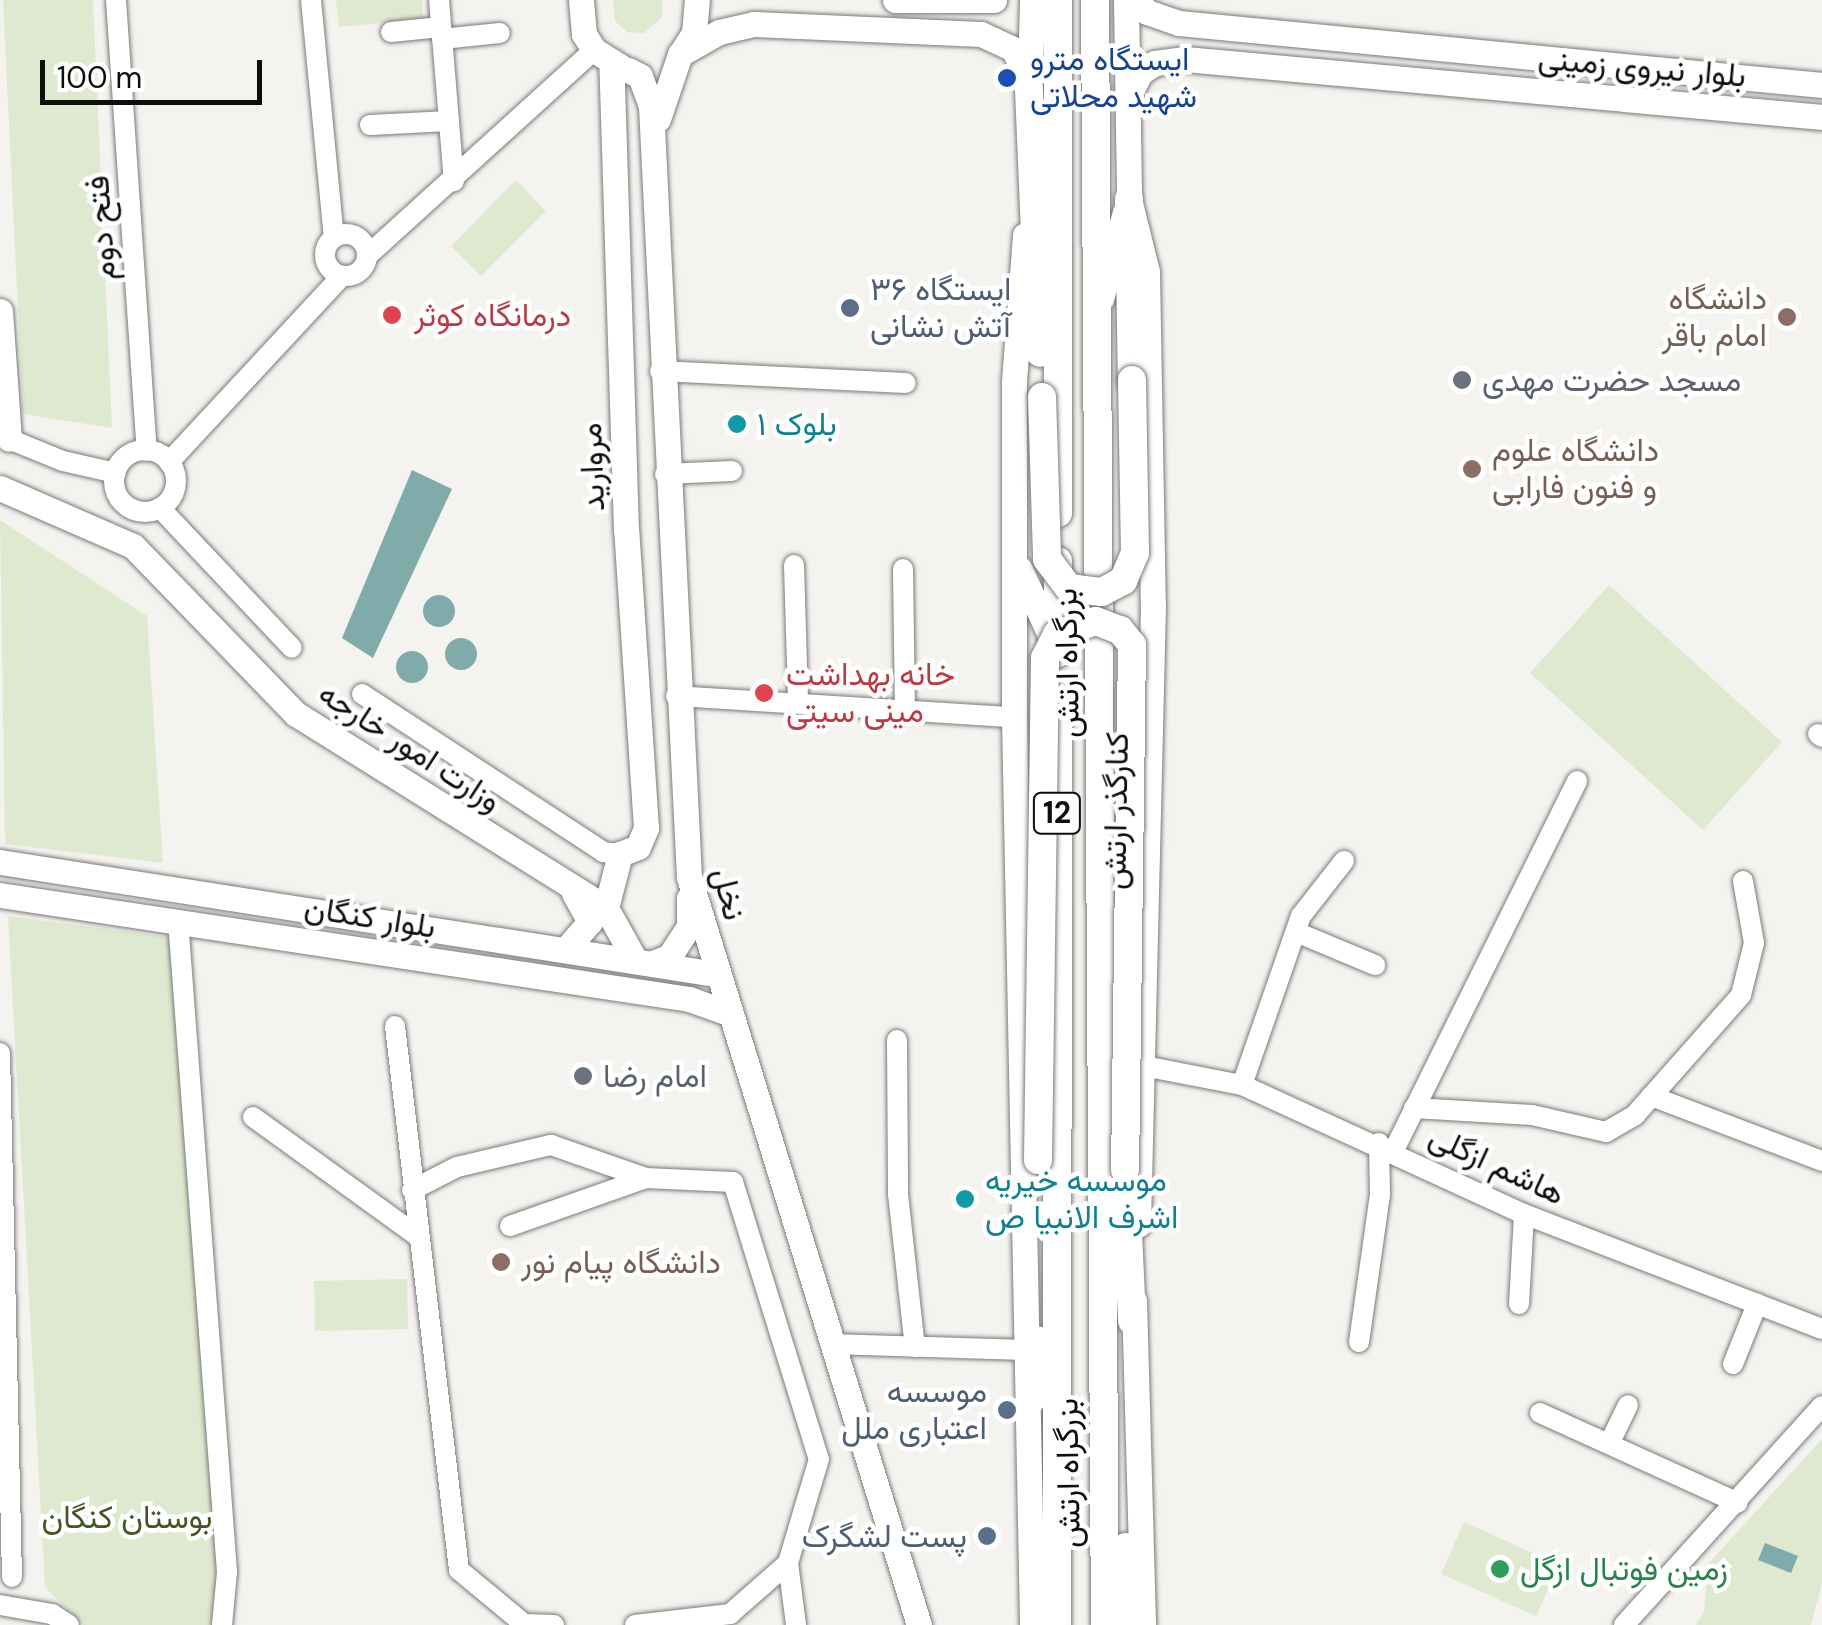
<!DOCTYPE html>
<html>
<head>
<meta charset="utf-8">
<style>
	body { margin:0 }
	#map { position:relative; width:1822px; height:1625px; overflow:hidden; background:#f4f3f0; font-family:"DM Sans",Vazirmatn,sans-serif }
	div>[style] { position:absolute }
	.green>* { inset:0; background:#dfe9cf }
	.water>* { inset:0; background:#80abab }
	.round { border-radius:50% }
	.roads { filter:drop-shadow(0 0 2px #7b7a78) drop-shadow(0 0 2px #7b7a78) }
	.minor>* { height:20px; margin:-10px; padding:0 10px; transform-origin:10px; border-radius:10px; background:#fff }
	.minor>.ring { margin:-10px; padding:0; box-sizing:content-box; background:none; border:20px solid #fff; border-radius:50% }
	.major>* { height:25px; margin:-12.5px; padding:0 12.5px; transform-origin:12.5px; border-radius:12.5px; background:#fff }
	.highway>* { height:28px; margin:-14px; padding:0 14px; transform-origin:14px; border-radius:14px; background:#fff }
	.bridges { filter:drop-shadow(0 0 2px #7b7a78) drop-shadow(0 0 2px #7b7a78) }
	.highway-bridge>* { height:28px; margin:-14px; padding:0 14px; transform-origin:14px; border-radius:14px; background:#fff }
	.dots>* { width:28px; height:28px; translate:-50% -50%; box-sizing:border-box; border:5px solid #fff; border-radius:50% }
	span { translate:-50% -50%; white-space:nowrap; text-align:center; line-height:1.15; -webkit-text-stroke:9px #fff; paint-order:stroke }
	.shield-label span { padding:2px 8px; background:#fff; border:2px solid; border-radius:8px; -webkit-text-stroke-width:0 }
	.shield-label { font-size:30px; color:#0e0e0d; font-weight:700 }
	.transit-label { font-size:32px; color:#164399 }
	.left { translate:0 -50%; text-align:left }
	.street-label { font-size:32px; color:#0e0e0d }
	.service-label { font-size:32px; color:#4e5e75 }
	.right { translate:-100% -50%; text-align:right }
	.education-label { font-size:32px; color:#785e54 }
	.health-label { font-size:32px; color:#be3a42 }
	.worship-label { font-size:32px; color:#5b616d }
	.culture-label { font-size:32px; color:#0d838f }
	.park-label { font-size:32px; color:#455422 }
	.leisure-label { font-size:32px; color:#27864d }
	.scale { position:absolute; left:40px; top:60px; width:222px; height:45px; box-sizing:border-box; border:5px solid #0e0e0d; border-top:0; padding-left:12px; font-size:30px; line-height:35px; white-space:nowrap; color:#0e0e0d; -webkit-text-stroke:8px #fff; paint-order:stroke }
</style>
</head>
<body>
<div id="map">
	<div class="green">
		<i style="clip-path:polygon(3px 0,93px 0,112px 428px,23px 414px)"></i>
		<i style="clip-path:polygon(336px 0,422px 0,423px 19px,339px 27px)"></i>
		<i style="clip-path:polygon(613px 0,662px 0,662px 17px,644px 33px,627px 32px,615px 21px)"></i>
		<i style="clip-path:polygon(516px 180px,546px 211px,481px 276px,451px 246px)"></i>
		<i style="clip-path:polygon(0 520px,147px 616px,163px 863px,5px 844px)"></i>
		<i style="clip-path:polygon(1609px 585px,1782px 742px,1703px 830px,1530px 673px)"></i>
		<i style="clip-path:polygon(8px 916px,176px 938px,219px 1608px,209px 1625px,83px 1625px,45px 1587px)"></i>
		<i style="clip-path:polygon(407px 1279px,408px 1329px,315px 1331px,314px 1281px)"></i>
		<i style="clip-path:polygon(1822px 1439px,1822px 1583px,1811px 1625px,1696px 1625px,1704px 1612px,1708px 1564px)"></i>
		<i style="clip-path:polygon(1464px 1522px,1559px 1565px,1536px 1616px,1441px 1574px)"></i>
	</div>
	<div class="water">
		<i style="clip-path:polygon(412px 470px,452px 489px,373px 658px,342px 638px)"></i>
		<i class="round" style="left:423px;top:595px;width:32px;height:32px"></i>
		<i class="round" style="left:445px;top:638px;width:32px;height:32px"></i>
		<i class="round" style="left:396px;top:651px;width:32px;height:32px"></i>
		<i style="clip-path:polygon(1765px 1543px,1798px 1556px,1791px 1573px,1758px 1560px)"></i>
	</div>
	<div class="roads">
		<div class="minor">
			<i style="left:116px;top:0;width:452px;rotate:86.1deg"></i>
			<i style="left:311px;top:0;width:239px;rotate:84.5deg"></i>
			<i style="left:439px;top:0;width:182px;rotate:85.3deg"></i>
			<i style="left:391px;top:32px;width:50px;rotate:-5.7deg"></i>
			<i style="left:442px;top:39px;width:58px;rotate:-5.9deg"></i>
			<i style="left:370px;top:125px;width:79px;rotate:-2.9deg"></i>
			<i class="ring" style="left:325px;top:234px;width:22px;height:22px"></i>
			<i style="left:367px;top:256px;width:307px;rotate:-42.2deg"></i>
			<i style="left:660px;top:371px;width:246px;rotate:2.8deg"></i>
			<i style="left:9px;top:439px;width:58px;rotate:22.2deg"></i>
			<i style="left:63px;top:461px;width:54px;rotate:12.8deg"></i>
			<i class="ring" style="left:114px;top:450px;width:42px;height:42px"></i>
			<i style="left:169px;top:462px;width:254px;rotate:-47.1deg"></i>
			<i style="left:665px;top:474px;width:67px;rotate:-2.6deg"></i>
			<i style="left:160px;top:508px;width:192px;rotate:46.7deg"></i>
			<i style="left:794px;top:565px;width:137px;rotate:88.3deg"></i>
			<i style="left:903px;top:569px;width:137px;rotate:89.2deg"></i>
			<i style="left:362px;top:694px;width:288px;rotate:33.2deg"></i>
			<i style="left:603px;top:852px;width:17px;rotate:7deg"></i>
			<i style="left:676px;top:696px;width:339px;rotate:3.6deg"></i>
			<i style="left:1818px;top:734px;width:5px;rotate:37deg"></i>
			<i style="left:178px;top:920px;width:654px;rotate:85.7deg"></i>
			<i style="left:227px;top:1572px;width:53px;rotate:95.4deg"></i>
			<i style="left:1296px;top:932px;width:86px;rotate:22.7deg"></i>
			<i style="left:395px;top:1026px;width:548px;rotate:83.29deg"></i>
			<i style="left:459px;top:1570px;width:85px;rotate:39.7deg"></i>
			<i style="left:524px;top:1624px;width:30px;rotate:2deg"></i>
			<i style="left:897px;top:1040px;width:154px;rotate:89.6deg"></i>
			<i style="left:898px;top:1194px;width:154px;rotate:83.7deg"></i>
			<i style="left:0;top:1053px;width:524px;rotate:88.69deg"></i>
			<i style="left:1144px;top:1066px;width:100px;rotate:11deg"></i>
			<i style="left:1242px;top:1085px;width:310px;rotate:24.6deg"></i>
			<i style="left:1524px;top:1214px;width:319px;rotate:21.1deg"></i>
			<i style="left:1242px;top:1085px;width:179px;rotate:-70.8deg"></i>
			<i style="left:1301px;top:916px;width:70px;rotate:-52deg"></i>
			<i style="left:1651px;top:1096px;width:183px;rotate:20.8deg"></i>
			<i style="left:1414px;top:1108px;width:118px;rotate:3.4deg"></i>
			<i style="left:1532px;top:1115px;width:76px;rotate:12.9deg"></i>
			<i style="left:1606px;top:1132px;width:34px;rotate:-30deg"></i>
			<i style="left:1635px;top:1115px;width:160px;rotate:-48.5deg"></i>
			<i style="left:1741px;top:995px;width:54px;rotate:-76deg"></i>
			<i style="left:1754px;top:943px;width:63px;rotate:-100.1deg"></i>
			<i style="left:253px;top:1117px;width:205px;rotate:35.9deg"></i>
			<i style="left:1394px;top:1150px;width:412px;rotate:-63.6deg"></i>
			<i style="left:412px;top:1190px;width:51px;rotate:-27.1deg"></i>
			<i style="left:457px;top:1167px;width:97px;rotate:-13.2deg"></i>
			<i style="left:551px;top:1145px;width:101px;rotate:19.2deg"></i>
			<i style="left:646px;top:1178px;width:87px;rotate:2.6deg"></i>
			<i style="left:733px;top:1182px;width:290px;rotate:72.8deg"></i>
			<i style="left:819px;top:1459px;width:109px;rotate:106.6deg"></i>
			<i style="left:788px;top:1563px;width:63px;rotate:82.6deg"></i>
			<i style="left:510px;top:1226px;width:144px;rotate:-19.4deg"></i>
			<i style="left:1519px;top:1304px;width:90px;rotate:-86.8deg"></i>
			<i style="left:1359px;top:1342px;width:148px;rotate:-81.9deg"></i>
			<i style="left:1380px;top:1195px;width:52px;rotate:-91.1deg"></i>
			<i style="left:832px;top:1344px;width:192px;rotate:1.8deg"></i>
			<i style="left:1733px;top:1364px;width:65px;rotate:-68.2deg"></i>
			<i style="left:1540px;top:1413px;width:217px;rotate:24.4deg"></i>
			<i style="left:1609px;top:1444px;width:43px;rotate:-64deg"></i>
			<i style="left:0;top:1605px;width:53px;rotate:9.8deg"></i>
			<i style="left:52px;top:1614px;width:20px;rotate:33deg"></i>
			<i style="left:635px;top:1625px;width:96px;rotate:-6.6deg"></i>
			<i style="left:730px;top:1614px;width:77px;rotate:-41.3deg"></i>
			<i style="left:1624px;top:1625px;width:295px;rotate:-47.9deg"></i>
		</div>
		<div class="major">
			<i style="left:581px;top:0;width:34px;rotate:85deg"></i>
			<i style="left:584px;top:34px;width:19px;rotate:58deg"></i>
			<i style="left:594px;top:50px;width:36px;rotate:32deg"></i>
			<i style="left:895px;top:0;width:99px"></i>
			<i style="left:1126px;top:0;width:199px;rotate:89.1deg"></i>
			<i style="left:1129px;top:199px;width:75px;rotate:76.1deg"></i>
			<i style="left:1147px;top:272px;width:333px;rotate:89deg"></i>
			<i style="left:1153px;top:605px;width:620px;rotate:91.39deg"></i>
			<i style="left:1136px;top:0;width:16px;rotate:47deg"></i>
			<i style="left:1147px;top:12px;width:34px;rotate:19deg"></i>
			<i style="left:1179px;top:23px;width:646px;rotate:5.51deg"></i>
			<i style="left:681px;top:53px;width:24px;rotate:-57deg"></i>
			<i style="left:694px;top:33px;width:33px;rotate:-85deg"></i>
			<i style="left:628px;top:70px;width:13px;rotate:27deg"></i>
			<i style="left:640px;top:76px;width:32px;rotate:70deg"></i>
			<i style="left:651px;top:106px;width:772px;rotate:87.18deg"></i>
			<i style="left:689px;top:877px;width:783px;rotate:72.91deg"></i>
			<i style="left:1128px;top:97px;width:27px;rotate:-63deg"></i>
			<i style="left:1140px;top:73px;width:18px;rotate:-34deg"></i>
			<i style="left:1155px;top:63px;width:30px;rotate:-8deg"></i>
			<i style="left:1185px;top:59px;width:640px;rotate:5.2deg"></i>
			<i style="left:1029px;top:110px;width:110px;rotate:-88.4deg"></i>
			<i style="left:658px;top:119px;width:69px;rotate:-71.3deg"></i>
			<i style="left:680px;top:54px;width:45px;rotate:-29.4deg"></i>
			<i style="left:719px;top:32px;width:36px;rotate:-13deg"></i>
			<i style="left:754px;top:24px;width:227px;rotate:2.5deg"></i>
			<i style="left:981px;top:34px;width:35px;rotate:25deg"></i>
			<i style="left:1013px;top:49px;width:32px;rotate:62deg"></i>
			<i style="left:1025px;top:235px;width:148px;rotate:94.3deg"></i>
			<i style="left:1014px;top:383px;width:334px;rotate:90deg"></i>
			<i style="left:1014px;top:717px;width:908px;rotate:88.86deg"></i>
			<i style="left:1101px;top:299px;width:90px;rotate:-74.6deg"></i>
			<i style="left:0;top:311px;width:128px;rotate:86deg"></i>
			<i style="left:0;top:488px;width:145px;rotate:23.6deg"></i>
			<i style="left:133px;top:546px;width:234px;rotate:45.9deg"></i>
			<i style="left:296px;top:714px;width:366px;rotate:32deg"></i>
			<i style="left:606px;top:908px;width:60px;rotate:60.9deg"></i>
			<i style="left:1020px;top:569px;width:90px;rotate:65.7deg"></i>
			<i style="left:0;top:862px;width:725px;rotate:8.89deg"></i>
			<i style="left:0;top:895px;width:697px;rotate:8.58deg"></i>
			<i style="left:689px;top:999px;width:41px;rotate:19.7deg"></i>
			<i style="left:606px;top:908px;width:56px;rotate:-75.5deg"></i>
			<i style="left:620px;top:854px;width:19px;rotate:-21deg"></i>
			<i style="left:638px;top:847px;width:21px;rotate:-67deg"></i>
			<i style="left:646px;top:828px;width:299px;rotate:-93.8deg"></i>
			<i style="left:626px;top:530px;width:466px;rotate:-91.8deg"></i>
			<i style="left:567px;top:948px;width:35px;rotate:-49deg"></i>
			<i style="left:590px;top:922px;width:33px;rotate:-119deg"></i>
			<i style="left:655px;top:962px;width:15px;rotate:-20deg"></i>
			<i style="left:669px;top:957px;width:37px;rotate:-57deg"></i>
			<i style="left:689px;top:926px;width:28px;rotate:-90deg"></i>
			<i style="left:1134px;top:1300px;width:325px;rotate:88.4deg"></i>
			<i style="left:1121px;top:1625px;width:80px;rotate:-87.1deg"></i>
		</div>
		<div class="highway">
			<i style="left:1095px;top:0;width:1625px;rotate:89.65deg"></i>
			<i style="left:1029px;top:90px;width:263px;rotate:87.6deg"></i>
			<i style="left:1129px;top:199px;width:181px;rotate:89.1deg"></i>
			<i style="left:1058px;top:513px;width:513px;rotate:-90deg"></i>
			<i style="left:1058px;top:653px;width:92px;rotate:-90deg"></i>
			<i style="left:1125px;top:1170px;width:151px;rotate:87.3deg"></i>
			<i style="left:1031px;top:1400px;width:60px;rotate:-81.3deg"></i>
			<i style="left:1057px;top:1625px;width:924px;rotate:-89.94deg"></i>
		</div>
	</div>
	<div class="bridges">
		<div class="highway-bridge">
			<i style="left:1042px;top:397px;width:162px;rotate:88.2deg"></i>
			<i style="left:1047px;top:559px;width:36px;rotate:53deg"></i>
			<i style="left:1069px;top:588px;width:33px;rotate:7deg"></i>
			<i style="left:1102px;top:592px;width:24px;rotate:-28deg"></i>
			<i style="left:1123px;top:581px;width:30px;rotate:-67deg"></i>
			<i style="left:1135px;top:553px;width:173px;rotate:-91deg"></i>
			<i style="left:1038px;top:1160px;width:502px;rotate:-89.2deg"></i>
			<i style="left:1045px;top:658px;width:27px;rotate:-63deg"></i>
			<i style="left:1057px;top:634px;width:41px;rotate:-18.4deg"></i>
			<i style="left:1096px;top:621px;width:26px;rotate:21deg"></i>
			<i style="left:1120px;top:630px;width:19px;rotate:51deg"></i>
			<i style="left:1132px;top:645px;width:525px;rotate:90.76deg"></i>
		</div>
	</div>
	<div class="dots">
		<i style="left:1007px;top:78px;background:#1a4fb4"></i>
		<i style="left:850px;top:308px;background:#5c6f8a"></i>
		<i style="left:392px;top:315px;background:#e0444e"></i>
		<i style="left:1787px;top:317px;background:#8d6e63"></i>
		<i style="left:1462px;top:380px;background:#6b7280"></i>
		<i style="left:737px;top:424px;background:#0f9aa8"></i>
		<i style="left:1472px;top:469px;background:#8d6e63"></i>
		<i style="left:764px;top:693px;background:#e0444e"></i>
		<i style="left:583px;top:1076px;background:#6b7280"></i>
		<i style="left:965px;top:1199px;background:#0f9aa8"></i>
		<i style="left:501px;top:1262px;background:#8d6e63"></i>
		<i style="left:1007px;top:1410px;background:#5c6f8a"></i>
		<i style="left:987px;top:1536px;background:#5c6f8a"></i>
		<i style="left:1500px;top:1569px;background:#2e9e5b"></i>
	</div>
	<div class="shield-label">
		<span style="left:1057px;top:813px">12</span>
	</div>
	<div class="transit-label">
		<span class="left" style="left:1030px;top:78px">ایستگاه مترو<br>شهید محلاتی</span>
	</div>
	<div class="street-label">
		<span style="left:1642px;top:67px;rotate:5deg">بلوار نیروی زمینی</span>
		<span style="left:101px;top:228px;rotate:-94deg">فتح دوم</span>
		<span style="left:592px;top:467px;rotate:-92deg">مروارید</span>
		<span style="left:1067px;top:663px;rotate:-91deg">بزرگراه ارتش</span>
		<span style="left:410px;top:747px;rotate:33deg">وزارت امور خارجه</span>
		<span style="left:1116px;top:811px;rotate:-89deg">کنارگذر ارتش</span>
		<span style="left:729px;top:894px;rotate:76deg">نخل</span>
		<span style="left:370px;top:917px;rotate:9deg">بلوار کنگان</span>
		<span style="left:1497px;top:1165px;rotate:25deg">هاشم ازگلی</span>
		<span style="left:1068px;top:1473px;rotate:-91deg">بزرگراه ارتش</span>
	</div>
	<div class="service-label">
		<span class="left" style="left:870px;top:308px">ایستگاه ۳۶<br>آتش نشانی</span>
		<span class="right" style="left:987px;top:1410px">موسسه<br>اعتباری ملل</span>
		<span class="right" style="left:967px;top:1536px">پست لشگرک</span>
	</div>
	<div class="education-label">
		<span class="right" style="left:1767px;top:317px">دانشگاه<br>امام باقر</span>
		<span class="left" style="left:1492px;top:469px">دانشگاه علوم<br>و فنون فارابی</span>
		<span class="left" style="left:521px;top:1262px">دانشگاه پیام نور</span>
	</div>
	<div class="health-label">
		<span class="left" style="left:414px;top:315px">درمانگاه کوثر</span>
		<span class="left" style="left:786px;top:693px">خانه بهداشت<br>مینی سیتی</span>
	</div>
	<div class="worship-label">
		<span class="left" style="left:1482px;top:380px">مسجد حضرت مهدی</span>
		<span class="left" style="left:603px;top:1076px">امام رضا</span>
	</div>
	<div class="culture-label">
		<span class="left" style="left:757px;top:424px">۱ بلوک</span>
		<span class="left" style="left:985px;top:1199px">موسسه خیریه<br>اشرف الانبیا ص</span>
	</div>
	<div class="park-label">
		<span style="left:127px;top:1517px">بوستان کنگان</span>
	</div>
	<div class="leisure-label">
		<span class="left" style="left:1520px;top:1569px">زمین فوتبال ازگل</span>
	</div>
	<div class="scale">100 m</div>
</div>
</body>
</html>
